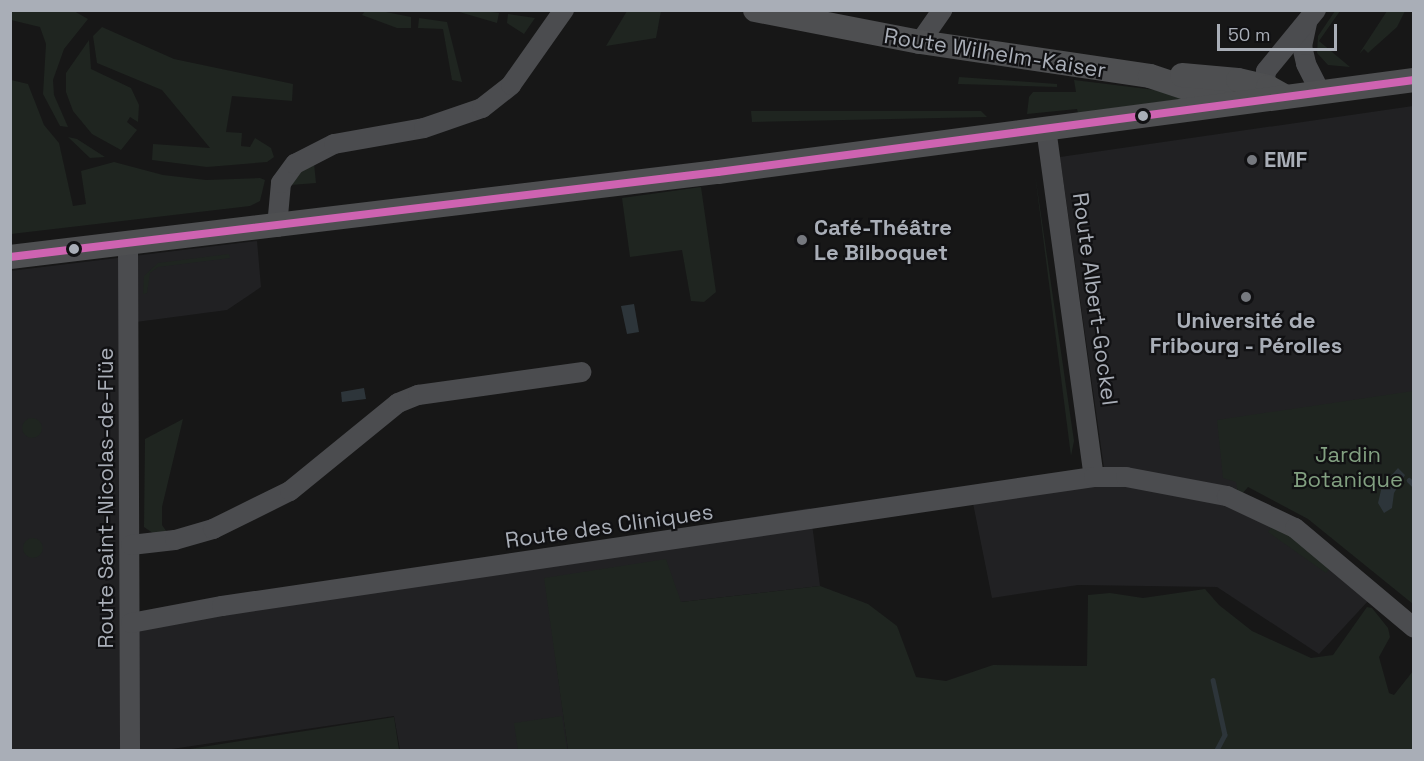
<!DOCTYPE html>
<html>
<head>
<meta charset="utf-8">
<style>
	body { margin:0 }
	#map { position:relative; width:1424px; height:761px; overflow:hidden; background:#171717; font-family:"Space Grotesk",sans-serif }
	div>[style] { position:absolute }
	.built>* { inset:0; background:#212123 }
	.green>* { inset:0; background:#1f2520 }
	.round { border-radius:50% }
	.water>* { inset:0; background:#2d353a }
	.stream>* { height:4.5px; margin:-2.25px; padding:0 2.25px; transform-origin:2.25px; border-radius:2.25px; background:#2d353a }
	.minor>* { height:20px; margin:-10px; padding:0 10px; transform-origin:10px; border-radius:10px; background:#4b4c4f }
	.major>* { height:24px; margin:-12px; padding:0 12px; transform-origin:12px; border-radius:12px; background:#4e4f51 }
	.bus-1>* { height:8px; margin:-4px; padding:0 4px; transform-origin:4px; border-radius:4px; background:#ce63b1 }
	.dots>* { width:16px; height:16px; translate:-50% -50%; box-sizing:border-box; border:3px solid #111113; border-radius:50% }
	span { translate:-50% -50%; white-space:nowrap; text-align:center; line-height:1.15; -webkit-text-stroke:4.5px #111113; paint-order:stroke }
	.street-label { font-size:22px; color:#a9aeb7 }
	.poi-label { font-size:22px; color:#a9aeb7; font-weight:700 }
	.left { translate:0 -50%; text-align:left }
	.park-label { font-size:22px; color:#82a081 }
	.frame { position:absolute; inset:0; border:12px solid #a9aeb7; pointer-events:none }
	.scale { position:absolute; left:1217px; top:24px; width:120px; height:27px; box-sizing:border-box; border:3px solid #a9aeb7; border-top:0; padding-left:8px; font-size:18px; line-height:21px; white-space:nowrap; color:#a9aeb7; -webkit-text-stroke:4px #111113; paint-order:stroke }
</style>
</head>
<body>
<div id="map">
	<div class="built">
		<i style="clip-path:polygon(1413px 106px,1413px 438px,1242px 468px,1233px 506px,1268px 521px,1369px 600px,1319px 654px,1217px 587px,1078px 585px,992px 598px,970px 488px,1104px 468px,1060px 157px)"></i>
		<i style="clip-path:polygon(257px 241px,261px 287px,227px 310px,136px 322px,136px 616px,810px 508px,820px 586px,681px 602px,545px 578px,568px 750px,400px 750px,394px 716px,165px 750px,11px 750px,10px 271px)"></i>
	</div>
	<div class="green">
		<i style="clip-path:polygon(11px 10px,74px 11px,88px 19px,64px 49px,53px 80px,54px 95px,68px 127px,60px 126px,43px 94px,46px 44px,40px 27px,11px 20px)"></i>
		<i style="clip-path:polygon(376px 10px,411px 17px,411px 28px,397px 28px,362px 15px,365px 11px)"></i>
		<i style="clip-path:polygon(456px 11px,484px 11px,499px 13px,497px 23px)"></i>
		<i style="clip-path:polygon(627px 11px,661px 11px,656px 38px,606px 46px)"></i>
		<i style="clip-path:polygon(1335px 11px,1340px 11px,1319px 41px,1350px 67px,1328px 65px,1317px 53px,1318px 36px)"></i>
		<i style="clip-path:polygon(1387px 11px,1405px 11px,1397px 27px,1368px 53px,1364px 49px,1359px 54px)"></i>
		<i style="clip-path:polygon(508px 14px,535px 18px,524px 34px,507px 23px)"></i>
		<i style="clip-path:polygon(419px 18px,447px 22px,462px 82px,452px 80px,443px 29px,418px 28px)"></i>
		<i style="clip-path:polygon(102px 27px,174px 59px,293px 84px,292px 101px,232px 96px,226px 132px,242px 133px,241px 146px,250px 147px,255px 138px,271px 148px,274px 157px,267px 162px,207px 167px,152px 160px,153px 144px,210px 148px,162px 90px,97px 63px,93px 36px)"></i>
		<i style="clip-path:polygon(89px 40px,91px 69px,131px 88px,139px 105px,138px 122px,130px 117px,127px 122px,137px 130px,121px 150px,92px 134px,73px 111px,66px 92px,66px 73px)"></i>
		<i style="clip-path:polygon(959px 77px,1057px 84px,1057px 87px,958px 84px)"></i>
		<i style="clip-path:polygon(11px 80px,28px 84px,44px 125px,59px 143px,73px 206px,86px 204px,81px 171px,114px 162px,163px 175px,206px 180px,260px 178px,265px 180px,260px 201px,250px 206px,11px 234px)"></i>
		<i style="clip-path:polygon(1074px 80px,1188px 94px,1189px 98px,1078px 113px,1077px 109px,1027px 114px,1029px 97px,1033px 92px,1076px 92px)"></i>
		<i style="clip-path:polygon(751px 111px,981px 111px,987px 117px,752px 122px)"></i>
		<i style="clip-path:polygon(68px 137px,77px 139px,105px 157px,90px 158px)"></i>
		<i style="clip-path:polygon(314px 163px,316px 183px,291px 185px,295px 176px)"></i>
		<i style="clip-path:polygon(1035px 174px,1074px 441px,1071px 456px)"></i>
		<i style="clip-path:polygon(701px 187px,716px 292px,704px 302px,691px 301px,682px 250px,630px 257px,622px 198px)"></i>
		<i style="clip-path:polygon(229px 254px,230px 258px,158px 267px,150px 273px,147px 293px,143px 294px,144px 276px,158px 263px)"></i>
		<i style="clip-path:polygon(1413px 391px,1413px 604px,1308px 519px,1248px 487px,1242px 494px,1238px 493px,1236px 482px,1223px 478px,1217px 420px)"></i>
		<i class="round" style="left:22px;top:418px;width:20px;height:20px"></i>
		<i style="clip-path:polygon(183px 419px,162px 507px,162px 525px,169px 535px,157px 536px,144px 527px,145px 439px)"></i>
		<i style="clip-path:polygon(1273px 524px,1332px 566px,1326px 573px,1268px 532px)"></i>
		<i class="round" style="left:23px;top:538px;width:20px;height:20px"></i>
		<i style="clip-path:polygon(666px 559px,681px 602px,820px 586px,868px 604px,897px 626px,916px 677px,946px 681px,993px 665px,1087px 666px,1088px 595px,1110px 593px,1143px 598px,1205px 589px,1219px 605px,1252px 631px,1311px 658px,1333px 655px,1367px 607px,1372px 608px,1388px 628px,1390px 637px,1379px 657px,1389px 693px,1394px 695px,1413px 671px,1413px 750px,568px 750px,544px 578px)"></i>
		<i style="clip-path:polygon(562px 716px,567px 750px,518px 750px,514px 723px)"></i>
		<i style="clip-path:polygon(394px 717px,399px 750px,183px 750px)"></i>
	</div>
	<div class="water">
		<i style="clip-path:polygon(634px 304px,639px 332px,627px 334px,621px 306px)"></i>
		<i style="clip-path:polygon(364px 388px,366px 399px,342px 402px,341px 392px)"></i>
		<i style="clip-path:polygon(1398px 468px,1405px 475px,1394px 493px,1392px 508px,1384px 513px,1378px 503px,1382px 486px)"></i>
	</div>
	<div class="stream">
		<i style="left:1409px;top:480px;width:7px;rotate:45deg"></i>
		<i style="left:1213px;top:680px;width:56px;rotate:77.7deg"></i>
		<i style="left:1225px;top:735px;width:17px;rotate:118deg"></i>
	</div>
	<div class="minor">
		<i style="left:1307px;top:23px;width:24px;rotate:102deg"></i>
		<i style="left:1302px;top:46px;width:18px;rotate:77deg"></i>
		<i style="left:1306px;top:64px;width:30px;rotate:63deg"></i>
		<i style="left:920px;top:42px;width:39px;rotate:-55deg"></i>
		<i style="left:1262px;top:100px;width:29px;rotate:-82deg"></i>
		<i style="left:1266px;top:71px;width:79px;rotate:-50.7deg"></i>
		<i style="left:1046px;top:128px;width:352px;rotate:82.2deg"></i>
		<i style="left:277px;top:227px;width:44px;rotate:-84.8deg"></i>
		<i style="left:281px;top:183px;width:24px;rotate:-54deg"></i>
		<i style="left:295px;top:164px;width:44px;rotate:-27.1deg"></i>
		<i style="left:334px;top:144px;width:91px;rotate:-10.1deg"></i>
		<i style="left:424px;top:128px;width:61px;rotate:-19deg"></i>
		<i style="left:482px;top:108px;width:37px;rotate:-38deg"></i>
		<i style="left:511px;top:85px;width:92px;rotate:-54.8deg"></i>
		<i style="left:128px;top:245px;width:505px;rotate:89.77deg"></i>
		<i style="left:131px;top:545px;width:44px;rotate:-6.5deg"></i>
		<i style="left:175px;top:540px;width:40px;rotate:-16deg"></i>
		<i style="left:213px;top:529px;width:86px;rotate:-26.3deg"></i>
		<i style="left:290px;top:491px;width:139px;rotate:-39.2deg"></i>
		<i style="left:398px;top:403px;width:22px;rotate:-22deg"></i>
		<i style="left:418px;top:395px;width:165px;rotate:-8deg"></i>
		<i style="left:131px;top:623px;width:93px;rotate:-10.6deg"></i>
		<i style="left:222px;top:606px;width:881px;rotate:-8.42deg"></i>
		<i style="left:1094px;top:477px;width:32px"></i>
		<i style="left:1126px;top:477px;width:103px;rotate:10.7deg"></i>
		<i style="left:1227px;top:496px;width:75px;rotate:25.2deg"></i>
		<i style="left:1295px;top:528px;width:155px;rotate:40deg"></i>
	</div>
	<div class="major">
		<i style="left:755px;top:10px;width:168px;rotate:11deg"></i>
		<i style="left:920px;top:42px;width:232px;rotate:8.4deg"></i>
		<i style="left:1150px;top:76px;width:85px;rotate:18.4deg"></i>
		<i style="left:1182px;top:75px;width:56px;rotate:5.1deg"></i>
		<i style="left:1238px;top:80px;width:31px;rotate:13deg"></i>
		<i style="left:1268px;top:87px;width:18px;rotate:29deg"></i>
		<i style="left:10px;top:257px;width:713px;rotate:-6.85deg"></i>
		<i style="left:718px;top:172px;width:702px;rotate:-7.53deg"></i>
	</div>
	<div class="bus-1">
		<i style="left:10px;top:257px;width:713px;rotate:-6.85deg"></i>
		<i style="left:718px;top:172px;width:702px;rotate:-7.53deg"></i>
	</div>
	<div class="dots">
		<i style="left:1143px;top:116px;background:#a9aeb7"></i>
		<i style="left:1252px;top:160px;background:#76797f"></i>
		<i style="left:802px;top:240px;background:#76797f"></i>
		<i style="left:74px;top:249px;background:#a9aeb7"></i>
		<i style="left:1246px;top:297px;background:#76797f"></i>
	</div>
	<div class="street-label">
		<span style="left:995px;top:53px;rotate:9deg">Route Wilhelm-Kaiser</span>
		<span style="left:1095px;top:299px;rotate:82deg">Route Albert-Gockel</span>
		<span style="left:106px;top:498px;rotate:-90deg">Route Saint-Nicolas-de-Flüe</span>
		<span style="left:609px;top:526px;rotate:-8deg">Route des Cliniques</span>
	</div>
	<div class="poi-label">
		<span class="left" style="left:1264px;top:160px">EMF</span>
		<span class="left" style="left:814px;top:240px">Café-Théâtre<br>Le Bilboquet</span>
		<span style="left:1246px;top:333px">Université de<br>Fribourg - Pérolles</span>
	</div>
	<div class="park-label">
		<span style="left:1348px;top:467px">Jardin<br>Botanique</span>
	</div>
	<div class="frame"></div>
	<div class="scale">50 m</div>
</div>
</body>
</html>
